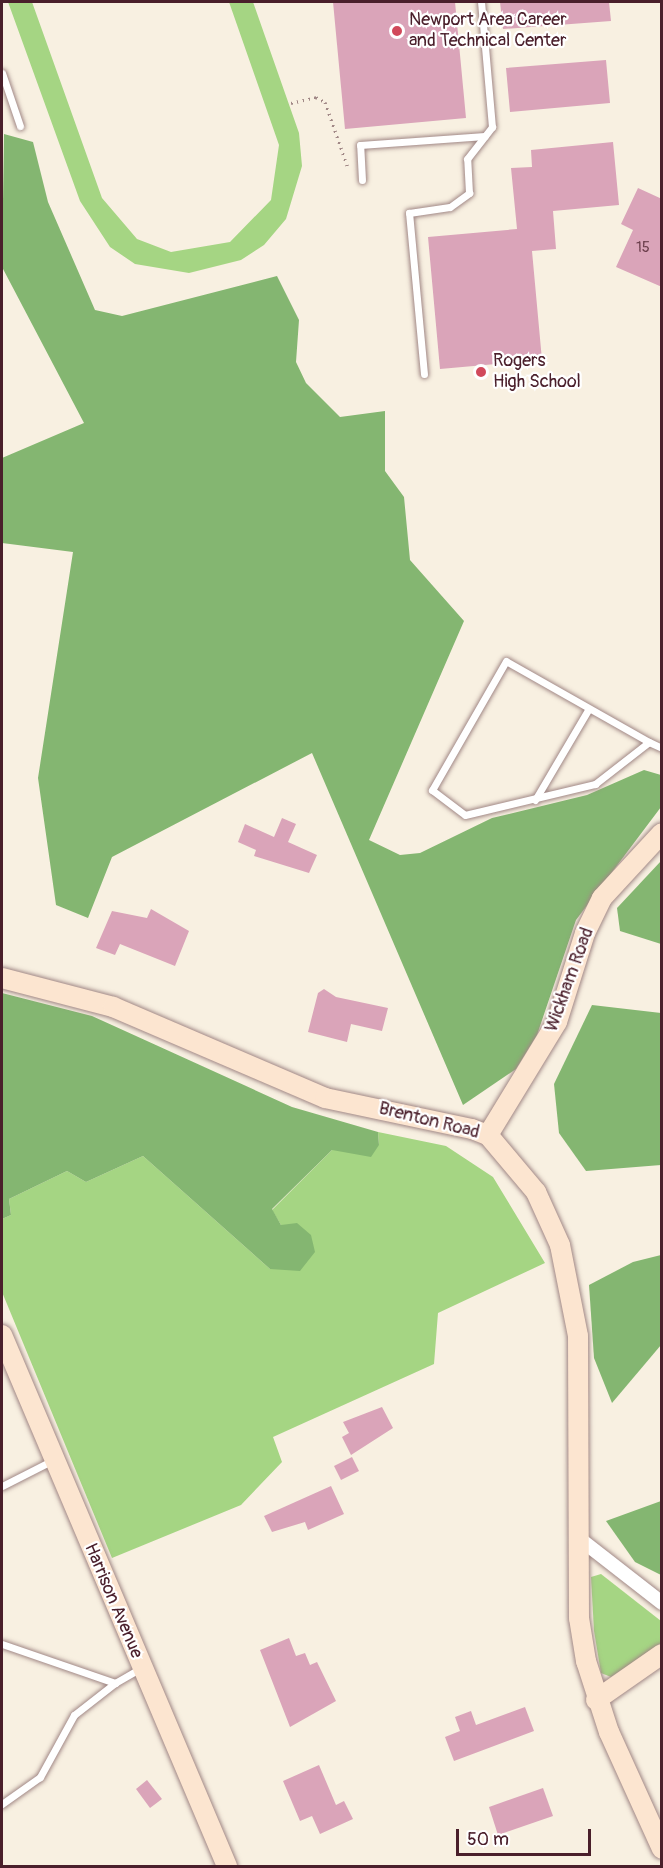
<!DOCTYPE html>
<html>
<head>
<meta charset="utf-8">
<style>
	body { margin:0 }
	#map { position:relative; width:663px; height:1868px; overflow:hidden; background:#f8f0e1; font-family:Pangolin,sans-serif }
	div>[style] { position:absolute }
	.green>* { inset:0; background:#a5d583 }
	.forest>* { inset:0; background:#84b671 }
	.building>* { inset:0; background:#daa4b9 }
	.path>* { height:3px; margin-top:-1.5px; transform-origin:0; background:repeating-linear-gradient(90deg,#a18886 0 1.5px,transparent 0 6px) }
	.roads { filter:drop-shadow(0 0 2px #a18886) drop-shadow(0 0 2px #a18886) }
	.lane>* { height:7px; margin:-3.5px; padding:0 3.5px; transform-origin:3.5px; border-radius:3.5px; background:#fff }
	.street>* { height:14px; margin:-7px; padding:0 7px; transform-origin:7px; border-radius:7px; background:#fff }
	.secondary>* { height:20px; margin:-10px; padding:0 10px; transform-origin:10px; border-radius:10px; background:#fce5d0 }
	.dots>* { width:16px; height:16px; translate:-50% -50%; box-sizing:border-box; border:3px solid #fff; border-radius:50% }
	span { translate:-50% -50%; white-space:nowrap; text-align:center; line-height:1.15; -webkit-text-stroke:4.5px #fff; paint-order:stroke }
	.number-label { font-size:15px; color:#6e404e }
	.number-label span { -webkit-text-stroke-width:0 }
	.poi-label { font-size:18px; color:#4a1f2b }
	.left { translate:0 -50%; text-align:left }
	.street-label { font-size:18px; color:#4a1f2b }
	.frame { position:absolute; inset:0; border:3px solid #4a1f2b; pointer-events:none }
	.scale { position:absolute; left:456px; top:1829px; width:135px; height:27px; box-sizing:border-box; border:3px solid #4a1f2b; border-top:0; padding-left:8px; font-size:18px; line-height:21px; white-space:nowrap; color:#4a1f2b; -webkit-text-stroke:4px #fff; paint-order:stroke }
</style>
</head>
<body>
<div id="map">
	<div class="green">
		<i style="clip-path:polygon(8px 2px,32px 2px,102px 198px,137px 239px,171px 252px,230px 242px,271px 200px,279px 145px,229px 2px,253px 2px,299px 133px,302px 166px,286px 219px,264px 245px,241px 260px,189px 273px,135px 264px,110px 247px,80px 201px)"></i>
		<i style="clip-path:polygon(378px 1132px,446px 1146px,493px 1177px,545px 1263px,438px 1313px,434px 1364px,273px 1437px,282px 1462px,241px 1505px,112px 1558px,2px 1292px,2px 1219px,11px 1215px,9px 1199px,67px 1171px,86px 1182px,143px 1156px,270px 1269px,281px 1225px,272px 1210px,332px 1150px,379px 1145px)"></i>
		<i style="clip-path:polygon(601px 1574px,661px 1621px,661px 1643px,611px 1677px,601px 1673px,594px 1631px,591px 1577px)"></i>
	</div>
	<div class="forest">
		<i style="clip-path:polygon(4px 134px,33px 142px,48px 202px,95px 310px,122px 316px,277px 276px,299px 320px,296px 362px,306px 383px,340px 417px,385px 411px,385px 471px,404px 497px,410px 560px,464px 621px,369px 840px,400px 855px,420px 853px,492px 818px,587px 795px,644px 770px,661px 775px,661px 807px,576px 920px,537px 1035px,516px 1069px,463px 1105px,312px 753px,112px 857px,88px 918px,56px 905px,38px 778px,73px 552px,2px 543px,2px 458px,84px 423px,2px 267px)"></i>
		<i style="clip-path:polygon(661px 861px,661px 944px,620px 931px,617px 908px)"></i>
		<i style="clip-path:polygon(2px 993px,92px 1016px,292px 1107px,378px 1132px,379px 1145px,371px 1157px,332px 1150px,272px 1209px,281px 1225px,297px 1223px,311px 1235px,315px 1252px,300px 1271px,270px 1269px,143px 1156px,86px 1182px,67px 1171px,9px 1199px,11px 1215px,2px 1219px)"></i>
		<i style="clip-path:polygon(592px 1005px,661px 1013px,661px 1165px,586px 1171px,559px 1133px,554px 1084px)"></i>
		<i style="clip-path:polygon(661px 1255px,661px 1345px,612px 1403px,594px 1358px,589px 1285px,633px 1262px)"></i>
		<i style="clip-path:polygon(661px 1501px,661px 1575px,635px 1562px,606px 1521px)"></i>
	</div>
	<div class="building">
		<i style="clip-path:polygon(333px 2px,455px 2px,466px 118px,345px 129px)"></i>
		<i style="clip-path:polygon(500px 2px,609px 2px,611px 21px,503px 29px)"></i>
		<i style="clip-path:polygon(606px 60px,610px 103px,510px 112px,506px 68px)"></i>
		<i style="clip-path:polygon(613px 142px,619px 205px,553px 211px,556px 249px,532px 251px,542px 360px,440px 369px,428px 237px,517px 229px,511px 168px,532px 167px,531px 150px)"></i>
		<i style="clip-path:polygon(638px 188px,662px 199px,662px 287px,616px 267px,633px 230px,621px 224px)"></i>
		<i style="clip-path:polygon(282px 818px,296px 824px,288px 842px,317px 855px,309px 873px,254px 856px,256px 850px,238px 842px,245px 824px,274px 837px)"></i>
		<i style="clip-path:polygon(151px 909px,189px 931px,175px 966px,120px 944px,115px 955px,96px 948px,112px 911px,147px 918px)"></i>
		<i style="clip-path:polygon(324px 989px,336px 997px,388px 1008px,382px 1031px,351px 1024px,347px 1042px,308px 1032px,318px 993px)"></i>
		<i style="clip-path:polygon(382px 1407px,393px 1428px,351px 1455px,342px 1437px,349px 1433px,343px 1422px)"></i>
		<i style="clip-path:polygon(352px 1457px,359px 1471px,341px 1480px,334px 1466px)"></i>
		<i style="clip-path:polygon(331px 1486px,344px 1514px,308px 1530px,305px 1522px,272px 1532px,264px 1516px)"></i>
		<i style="clip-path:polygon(289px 1638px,296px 1656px,305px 1653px,310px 1665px,317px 1662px,336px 1701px,290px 1727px,260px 1650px)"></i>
		<i style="clip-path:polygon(525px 1707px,534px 1731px,454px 1761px,445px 1737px,460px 1731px,455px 1717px,471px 1711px,476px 1725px)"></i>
		<i style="clip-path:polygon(319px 1765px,336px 1805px,344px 1801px,353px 1819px,320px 1834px,312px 1816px,300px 1821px,283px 1781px)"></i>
		<i style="clip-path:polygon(147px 1780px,162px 1799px,150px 1808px,136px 1789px)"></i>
		<i style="clip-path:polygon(543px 1788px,553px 1816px,498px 1835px,489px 1807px)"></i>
	</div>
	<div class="path">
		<i style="left:291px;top:103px;width:26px;rotate:-13deg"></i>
		<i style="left:316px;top:97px;width:10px;rotate:29deg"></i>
		<i style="left:325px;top:102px;width:70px;rotate:70.8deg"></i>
	</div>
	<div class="roads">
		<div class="lane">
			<i style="left:2px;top:73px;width:56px;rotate:71.2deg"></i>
			<i style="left:362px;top:180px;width:35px;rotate:-93deg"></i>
			<i style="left:360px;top:145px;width:125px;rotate:-4.1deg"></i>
			<i style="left:424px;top:374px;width:162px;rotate:-95.3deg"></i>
			<i style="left:409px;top:213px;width:41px;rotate:-8.3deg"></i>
			<i style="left:450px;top:207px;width:24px;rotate:-36deg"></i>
			<i style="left:469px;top:193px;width:34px;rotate:-93deg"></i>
			<i style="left:467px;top:159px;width:41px;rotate:-52deg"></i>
			<i style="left:492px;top:127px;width:125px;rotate:-95deg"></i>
			<i style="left:649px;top:742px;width:164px;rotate:-150.5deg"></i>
			<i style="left:506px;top:661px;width:149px;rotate:119.8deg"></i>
			<i style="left:432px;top:790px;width:41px;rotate:37.1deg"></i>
			<i style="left:465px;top:815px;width:134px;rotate:-13.4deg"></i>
			<i style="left:595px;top:784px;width:68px;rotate:-37.9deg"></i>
			<i style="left:649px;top:742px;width:14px;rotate:25deg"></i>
			<i style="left:535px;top:800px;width:104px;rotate:-59.5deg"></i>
			<i style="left:2px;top:1486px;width:57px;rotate:-27deg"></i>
			<i style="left:2px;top:1644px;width:120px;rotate:19deg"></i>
			<i style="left:115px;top:1683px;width:52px;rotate:142deg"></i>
			<i style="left:74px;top:1715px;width:71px;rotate:118.7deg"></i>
			<i style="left:40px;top:1777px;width:47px;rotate:144.6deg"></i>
			<i style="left:115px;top:1683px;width:30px;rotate:-30deg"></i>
		</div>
		<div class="street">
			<i style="left:580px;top:1539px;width:104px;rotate:38deg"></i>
		</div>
		<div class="secondary">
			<i style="left:2px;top:978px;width:115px;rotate:14.6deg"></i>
			<i style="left:113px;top:1007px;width:231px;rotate:23.2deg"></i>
			<i style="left:325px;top:1098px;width:150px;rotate:11.9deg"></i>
			<i style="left:472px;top:1129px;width:17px;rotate:21deg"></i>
			<i style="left:488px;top:1135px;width:75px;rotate:49.9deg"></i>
			<i style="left:536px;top:1192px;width:58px;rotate:65.6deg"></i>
			<i style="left:560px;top:1245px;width:93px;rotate:78.8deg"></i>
			<i style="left:578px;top:1336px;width:282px;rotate:89.8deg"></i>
			<i style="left:579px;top:1618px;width:44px;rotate:80.8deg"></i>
			<i style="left:586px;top:1661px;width:75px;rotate:72.1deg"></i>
			<i style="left:609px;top:1732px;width:128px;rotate:65.6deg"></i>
			<i style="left:488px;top:1135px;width:132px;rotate:-58.6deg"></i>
			<i style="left:557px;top:1022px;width:93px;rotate:-72.5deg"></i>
			<i style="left:585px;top:933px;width:39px;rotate:-64deg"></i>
			<i style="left:602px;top:898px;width:88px;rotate:-47.3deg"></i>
			<i style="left:2px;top:1335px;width:577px;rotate:67.04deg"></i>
			<i style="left:596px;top:1700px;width:80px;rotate:-34.9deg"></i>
		</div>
	</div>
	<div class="dots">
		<i style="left:397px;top:31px;background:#d1495b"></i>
		<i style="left:481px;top:372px;background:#d1495b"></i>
	</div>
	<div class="number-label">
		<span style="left:643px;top:248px">15</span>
	</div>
	<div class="poi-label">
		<span class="left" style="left:409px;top:31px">Newport Area Career<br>and Technical Center</span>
		<span class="left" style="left:493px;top:372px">Rogers<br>High School</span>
	</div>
	<div class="street-label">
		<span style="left:570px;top:980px;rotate:-70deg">Wickham Road</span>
		<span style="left:429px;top:1121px;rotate:14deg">Brenton Road</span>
		<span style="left:113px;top:1601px;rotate:67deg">Harrison Avenue</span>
	</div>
	<div class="frame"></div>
	<div class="scale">50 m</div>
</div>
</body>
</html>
